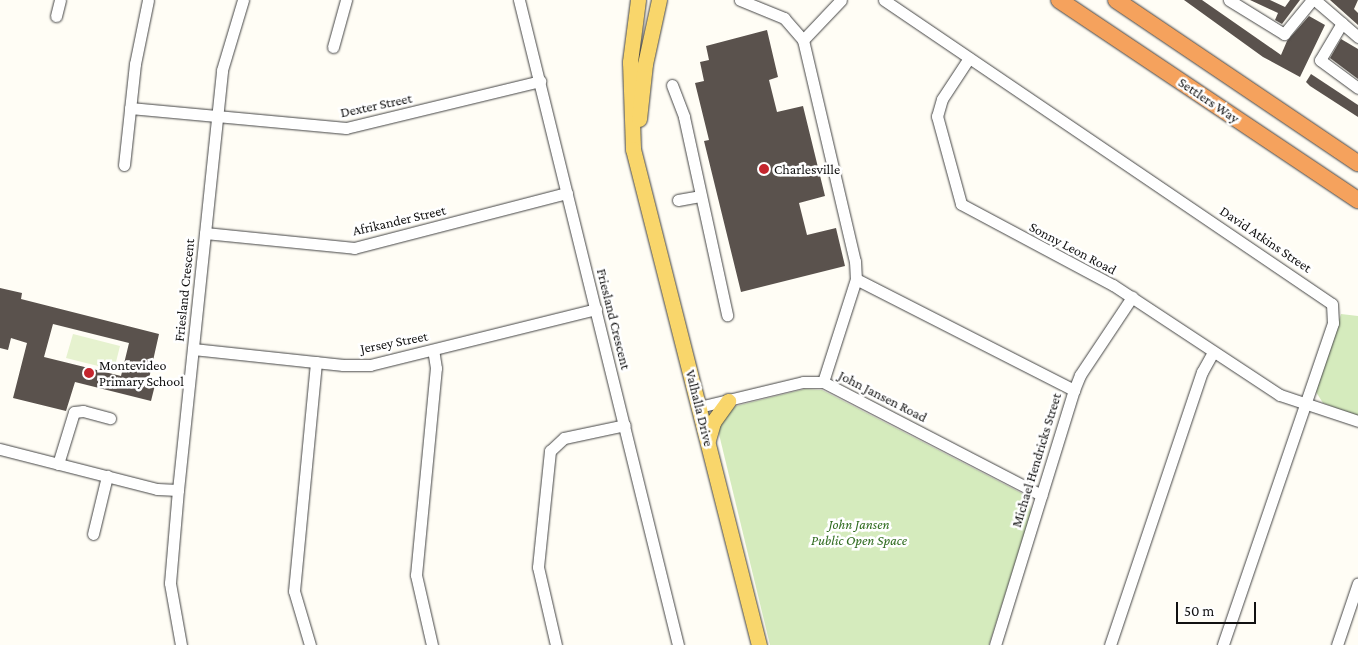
<!DOCTYPE html>
<html>
<head>
<meta charset="utf-8">
<style>
	body { margin:0 }
	#map { position:relative; width:1358px; height:645px; overflow:hidden; background:#fffdf5; font-family:"Crimson Pro",serif }
	div>[style] { position:absolute }
	.green>* { inset:0; background:#d5ebbd }
	.pitch>* { inset:0; background:#e6f2cf }
	.building>* { inset:0; background:#5a524d }
	.roads { filter:drop-shadow(0 0 1px #444) drop-shadow(0 0 1px #444) }
	.minor>* { height:11px; margin:-5.5px; padding:0 5.5px; transform-origin:5.5px; border-radius:5.5px; background:#fff }
	.major>* { height:15px; margin:-7.5px; padding:0 7.5px; transform-origin:7.5px; border-radius:7.5px; background:#f9d66b }
	.highway>* { height:16px; margin:-8px; padding:0 8px; transform-origin:8px; border-radius:8px; background:#f5a25d }
	.dots>* { width:14px; height:14px; translate:-50% -50%; box-sizing:border-box; border:2px solid #fff; border-radius:50% }
	span { translate:-50% -50%; white-space:nowrap; text-align:center; line-height:1.15; -webkit-text-stroke:5px #fff; paint-order:stroke }
	.street-label { font-size:14px; color:#111 }
	.poi-label { font-size:14px; color:#111 }
	.left { translate:0 -50%; text-align:left }
	.park-label { font-size:14px; color:#2f6b1f; font-style:italic }
	.scale { position:absolute; left:1176px; top:602px; width:80px; height:22px; box-sizing:border-box; border:2px solid #111; border-top:0; padding-left:6px; font-size:15px; line-height:18px; white-space:nowrap; color:#111; -webkit-text-stroke:4px #fff; paint-order:stroke }
</style>
</head>
<body>
<div id="map">
	<div class="green">
		<i style="clip-path:polygon(1341px 314px,1358px 316px,1358px 416px,1323px 403px,1316px 392px)"></i>
		<i style="clip-path:polygon(805px 389px,822px 390px,1029px 497px,1031px 512px,989px 645px,770px 645px,718px 430px,727px 413px,736px 406px)"></i>
	</div>
	<div class="pitch">
		<i style="clip-path:polygon(73px 334px,120px 346px,114px 370px,66px 358px)"></i>
	</div>
	<div class="building">
		<i style="clip-path:polygon(1184px 0,1202px 0,1281px 55px,1287px 41px,1309px 16px,1325px 25px,1300px 77px,1263px 57px)"></i>
		<i style="clip-path:polygon(1250px 0,1270px 0,1285px 7px,1290px 0,1300px 0,1282px 24px,1275px 20px,1278px 13px)"></i>
		<i style="clip-path:polygon(1330px 0,1358px 0,1354px 9px,1358px 13px,1358px 25px)"></i>
		<i style="clip-path:polygon(767px 30px,778px 77px,769px 80px,777px 112px,803px 106px,825px 196px,799px 203px,807px 235px,836px 228px,845px 266px,741px 292px,704px 141px,709px 140px,695px 83px,704px 81px,700px 62px,709px 60px,706px 46px)"></i>
		<i style="clip-path:polygon(1341px 39px,1358px 49px,1358px 79px,1330px 58px)"></i>
		<i style="clip-path:polygon(1311px 74px,1358px 105px,1358px 117px,1310px 86px,1306px 82px)"></i>
		<i style="clip-path:polygon(evenodd,0 288px,22px 293px,21px 299px,159px 334px,148px 383px,155px 385px,151px 401px,75px 382px,66px 411px,13px 398px,27px 343px,11px 338px,8px 350px,0 348px,0 288px,53px 324px,129px 343px,121px 376px,44px 357px,53px 324px)"></i>
	</div>
	<div class="roads">
		<div class="minor">
			<i style="left:519px;top:0;width:664px;rotate:76.15deg"></i>
			<i style="left:740px;top:0;width:48px;rotate:22.2deg"></i>
			<i style="left:784px;top:18px;width:29px;rotate:49deg"></i>
			<i style="left:803px;top:40px;width:227px;rotate:76.8deg"></i>
			<i style="left:855px;top:261px;width:18px;rotate:87deg"></i>
			<i style="left:856px;top:279px;width:108px;rotate:107.8deg"></i>
			<i style="left:884px;top:0;width:541px;rotate:34.16deg"></i>
			<i style="left:1332px;top:304px;width:19px;rotate:87deg"></i>
			<i style="left:1333px;top:323px;width:340px;rotate:108.9deg"></i>
			<i style="left:1229px;top:0;width:65px;rotate:31.7deg"></i>
			<i style="left:1284px;top:34px;width:44px;rotate:-50.5deg"></i>
			<i style="left:1315px;top:0;width:57px;rotate:40.7deg"></i>
			<i style="left:56px;top:16px;width:16px;rotate:-76deg"></i>
			<i style="left:1342px;top:23px;width:43px;rotate:120.7deg"></i>
			<i style="left:1320px;top:60px;width:47px;rotate:36.4deg"></i>
			<i style="left:803px;top:40px;width:55px;rotate:-46.5deg"></i>
			<i style="left:333px;top:47px;width:49px;rotate:-74.5deg"></i>
			<i style="left:969px;top:58px;width:49px;rotate:123.4deg"></i>
			<i style="left:942px;top:99px;width:18px;rotate:106deg"></i>
			<i style="left:937px;top:116px;width:91px;rotate:74.7deg"></i>
			<i style="left:961px;top:204px;width:172px;rotate:28.1deg"></i>
			<i style="left:1113px;top:285px;width:200px;rotate:33.4deg"></i>
			<i style="left:1280px;top:395px;width:82px;rotate:18.4deg"></i>
			<i style="left:672px;top:85px;width:34px;rotate:69deg"></i>
			<i style="left:684px;top:117px;width:203px;rotate:77.7deg"></i>
			<i style="left:130px;top:108px;width:217px;rotate:5.3deg"></i>
			<i style="left:346px;top:128px;width:200px;rotate:-13.6deg"></i>
			<i style="left:124px;top:165px;width:102px;rotate:-83.8deg"></i>
			<i style="left:135px;top:64px;width:65px;rotate:-78.5deg"></i>
			<i style="left:678px;top:200px;width:22px;rotate:-10deg"></i>
			<i style="left:205px;top:233px;width:150px;rotate:5.7deg"></i>
			<i style="left:354px;top:248px;width:220px;rotate:-14.5deg"></i>
			<i style="left:856px;top:279px;width:245px;rotate:27deg"></i>
			<i style="left:193px;top:349px;width:151px;rotate:6.1deg"></i>
			<i style="left:343px;top:365px;width:27px"></i>
			<i style="left:370px;top:365px;width:233px;rotate:-13.9deg"></i>
			<i style="left:699px;top:407px;width:107px;rotate:-13.5deg"></i>
			<i style="left:803px;top:382px;width:20px"></i>
			<i style="left:823px;top:382px;width:246px;rotate:27.4deg"></i>
			<i style="left:0;top:449px;width:162px;rotate:14.3deg"></i>
			<i style="left:157px;top:489px;width:21px;rotate:3deg"></i>
			<i style="left:58px;top:464px;width:54px;rotate:-72.9deg"></i>
			<i style="left:74px;top:412px;width:9px;rotate:-6deg"></i>
			<i style="left:83px;top:411px;width:28px;rotate:15deg"></i>
			<i style="left:93px;top:534px;width:60px;rotate:-76.4deg"></i>
			<i style="left:181px;top:645px;width:63px;rotate:-100.1deg"></i>
			<i style="left:170px;top:583px;width:93px;rotate:-85.1deg"></i>
			<i style="left:178px;top:490px;width:422px;rotate:-84deg"></i>
			<i style="left:222px;top:70px;width:73px;rotate:-73.3deg"></i>
			<i style="left:310px;top:645px;width:56px;rotate:-106.5deg"></i>
			<i style="left:294px;top:591px;width:230px;rotate:-84.5deg"></i>
			<i style="left:432px;top:645px;width:72px;rotate:-102.9deg"></i>
			<i style="left:416px;top:575px;width:208px;rotate:-84.5deg"></i>
			<i style="left:436px;top:368px;width:18px;rotate:-99deg"></i>
			<i style="left:556px;top:645px;width:80px;rotate:-103deg"></i>
			<i style="left:538px;top:567px;width:117px;rotate:-84.1deg"></i>
			<i style="left:550px;top:451px;width:19px;rotate:-43deg"></i>
			<i style="left:564px;top:438px;width:62px;rotate:-12deg"></i>
			<i style="left:995px;top:645px;width:267px;rotate:-72.8deg"></i>
			<i style="left:1074px;top:390px;width:16px;rotate:-68deg"></i>
			<i style="left:1080px;top:375px;width:94px;rotate:-56.3deg"></i>
			<i style="left:1110px;top:645px;width:288px;rotate:-71.4deg"></i>
			<i style="left:1202px;top:372px;width:23px;rotate:-61deg"></i>
			<i style="left:1337px;top:645px;width:65px;rotate:-71.3deg"></i>
		</div>
		<div class="major">
			<i style="left:638px;top:0;width:63px;rotate:97.4deg"></i>
			<i style="left:630px;top:62px;width:87px;rotate:88deg"></i>
			<i style="left:633px;top:149px;width:512px;rotate:75.75deg"></i>
			<i style="left:639px;top:119px;width:55px;rotate:-83.8deg"></i>
			<i style="left:645px;top:64px;width:66px;rotate:-77.7deg"></i>
			<i style="left:708px;top:440px;width:19px;rotate:-74deg"></i>
			<i style="left:713px;top:422px;width:26px;rotate:-54deg"></i>
		</div>
		<div class="highway">
			<i style="left:1059px;top:0;width:360px;rotate:33.8deg"></i>
			<i style="left:1116px;top:0;width:292px;rotate:34deg"></i>
		</div>
	</div>
	<div class="dots">
		<i style="left:764px;top:169px;background:#c4262e"></i>
		<i style="left:89px;top:373px;background:#c4262e"></i>
	</div>
	<div class="street-label">
		<span style="left:1209px;top:100px;rotate:34deg">Settlers Way</span>
		<span style="left:376px;top:105px;rotate:-12deg">Dexter Street</span>
		<span style="left:399px;top:220px;rotate:-13deg">Afrikander Street</span>
		<span style="left:1266px;top:239px;rotate:34deg">David Atkins Street</span>
		<span style="left:1073px;top:248px;rotate:28deg">Sonny Leon Road</span>
		<span style="left:184px;top:290px;rotate:-84deg">Friesland Crescent</span>
		<span style="left:614px;top:319px;rotate:76deg">Friesland Crescent</span>
		<span style="left:394px;top:342px;rotate:-11deg">Jersey Street</span>
		<span style="left:883px;top:396px;rotate:27deg">John Jansen Road</span>
		<span style="left:700px;top:408px;rotate:76deg">Valhalla Drive</span>
		<span style="left:1036px;top:460px;rotate:-73deg">Michael Hendricks Street</span>
	</div>
	<div class="poi-label">
		<span class="left" style="left:774px;top:169px">Charlesville</span>
		<span class="left" style="left:99px;top:373px">Montevideo<br>Primary School</span>
	</div>
	<div class="park-label">
		<span style="left:859px;top:532px">John Jansen<br>Public Open Space</span>
	</div>
	<div class="scale">50 m</div>
</div>
</body>
</html>
